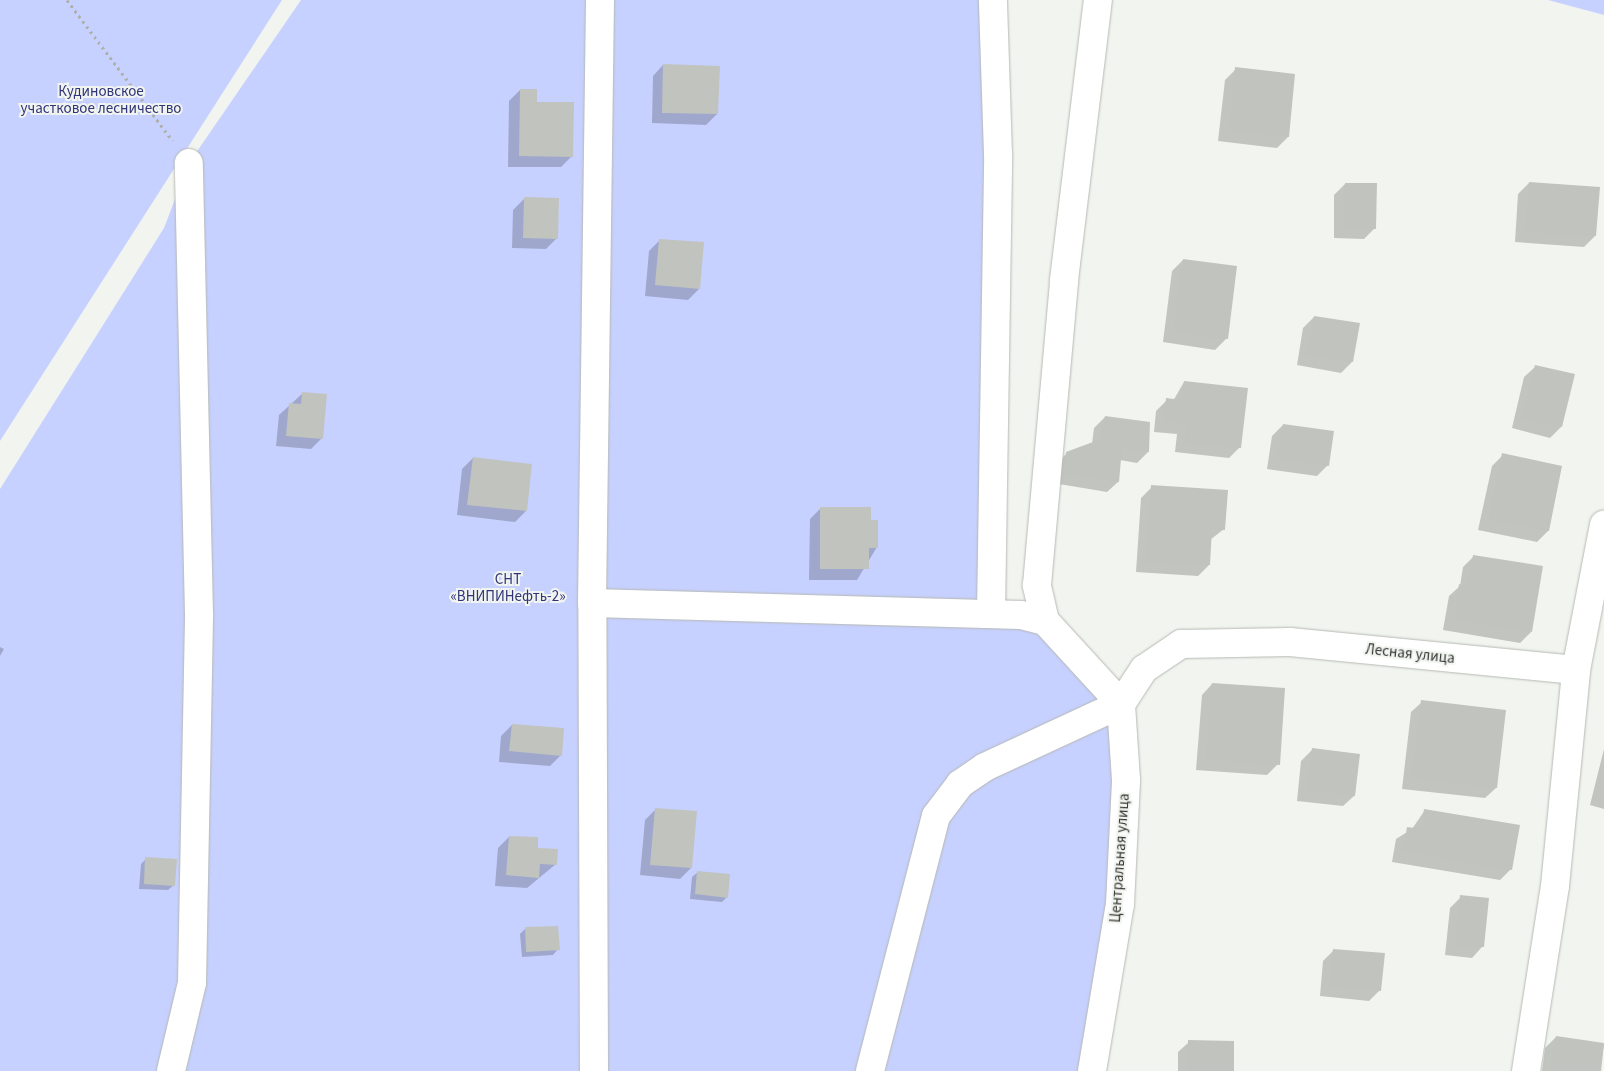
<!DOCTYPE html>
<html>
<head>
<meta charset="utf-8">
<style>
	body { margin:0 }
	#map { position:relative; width:1604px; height:1071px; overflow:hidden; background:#f2f5ef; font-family:"Source Sans 3",sans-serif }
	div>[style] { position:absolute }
	.green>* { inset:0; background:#c7d1ff }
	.shadow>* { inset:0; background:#0003 }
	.building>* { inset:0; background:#c1c4be }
	.path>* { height:3px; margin-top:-1.5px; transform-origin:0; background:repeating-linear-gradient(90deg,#aeb0ab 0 2.5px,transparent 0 6.5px) }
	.roads { filter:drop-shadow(0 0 1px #b6b9b3) drop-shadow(0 0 1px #b6b9b3) }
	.minor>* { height:28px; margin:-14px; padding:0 14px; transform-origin:14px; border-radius:14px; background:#fff }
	span { translate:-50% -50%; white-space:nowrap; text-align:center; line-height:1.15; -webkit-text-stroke:4px #f2f5ef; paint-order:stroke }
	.park-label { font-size:15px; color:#30357a }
	.street-label { font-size:15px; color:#343533 }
</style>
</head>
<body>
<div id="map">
	<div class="green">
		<i style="clip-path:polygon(0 0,282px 0,0 441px)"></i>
		<i style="clip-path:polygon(301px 0,993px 0,991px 614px,1021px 615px,1121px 704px,1126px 780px,1092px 1071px,0 1071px,0 489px,164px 228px,189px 163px)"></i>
		<i style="clip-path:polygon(1548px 0,1604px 0,1604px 15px)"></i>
	</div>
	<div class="shadow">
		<i style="clip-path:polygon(663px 65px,717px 114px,706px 125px,652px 123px,653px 76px)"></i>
		<i style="clip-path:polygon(1236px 69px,1288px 137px,1277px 148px,1218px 141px,1225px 80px)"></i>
		<i style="clip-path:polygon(520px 90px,535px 103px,572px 156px,561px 167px,508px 167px,509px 101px)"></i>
		<i style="clip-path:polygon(1529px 183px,1595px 236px,1584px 247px,1515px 242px,1518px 194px)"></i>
		<i style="clip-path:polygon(1345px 184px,1375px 228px,1364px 239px,1334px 238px,1334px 195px)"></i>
		<i style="clip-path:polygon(524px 199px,557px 238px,546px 249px,512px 248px,513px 210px)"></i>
		<i style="clip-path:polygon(660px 240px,699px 289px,688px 300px,645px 296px,649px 251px)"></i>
		<i style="clip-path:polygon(1183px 260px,1226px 339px,1215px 350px,1163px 342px,1172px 271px)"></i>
		<i style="clip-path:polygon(1314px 317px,1352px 362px,1341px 373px,1297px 365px,1303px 328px)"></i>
		<i style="clip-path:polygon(1535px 367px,1574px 375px,1561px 427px,1550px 438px,1512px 428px,1524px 377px)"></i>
		<i style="clip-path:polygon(1184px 382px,1240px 447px,1229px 458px,1175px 452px,1177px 434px,1154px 432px,1156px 411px,1167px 400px,1173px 401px)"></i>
		<i style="clip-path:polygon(303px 393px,322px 438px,311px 449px,276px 446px,279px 415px)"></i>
		<i style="clip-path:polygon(1105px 417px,1149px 423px,1148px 452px,1137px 463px,1120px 460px,1118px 482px,1107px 492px,1053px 483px,1056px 464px,1067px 453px,1092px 444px,1094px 428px)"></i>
		<i style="clip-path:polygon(1283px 425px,1328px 465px,1317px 476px,1267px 469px,1272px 436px)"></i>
		<i style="clip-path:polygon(1503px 455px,1561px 467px,1548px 531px,1537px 542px,1478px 530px,1492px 466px)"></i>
		<i style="clip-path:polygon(473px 458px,526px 511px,515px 522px,457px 515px,462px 469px)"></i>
		<i style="clip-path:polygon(1152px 487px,1224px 529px,1210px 540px,1209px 565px,1198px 576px,1136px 572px,1141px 498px)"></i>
		<i style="clip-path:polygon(821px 508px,869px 521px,877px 547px,857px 580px,809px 580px,810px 519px)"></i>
		<i style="clip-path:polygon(1474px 556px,1531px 632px,1520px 643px,1443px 630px,1449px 596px,1460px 586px,1463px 567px)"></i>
		<i style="clip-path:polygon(0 647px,4px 649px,0 656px)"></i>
		<i style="clip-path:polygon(1212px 684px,1278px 764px,1267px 775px,1196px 770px,1202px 695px)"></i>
		<i style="clip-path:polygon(1422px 702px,1496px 788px,1485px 798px,1402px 789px,1411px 712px)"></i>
		<i style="clip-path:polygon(512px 725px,561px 755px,550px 766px,499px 762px,501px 736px)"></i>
		<i style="clip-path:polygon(1604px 749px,1604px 809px,1590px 805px)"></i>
		<i style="clip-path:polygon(1312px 750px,1354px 796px,1343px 806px,1297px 801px,1301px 761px)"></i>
		<i style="clip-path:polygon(656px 809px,691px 868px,680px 879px,640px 875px,645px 820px)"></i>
		<i style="clip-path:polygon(1425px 810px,1511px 869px,1500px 880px,1392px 862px,1396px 839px,1412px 829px)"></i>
		<i style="clip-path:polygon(509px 837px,536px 849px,556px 864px,527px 888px,495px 886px,498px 848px)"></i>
		<i style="clip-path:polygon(146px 859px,174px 885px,168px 890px,139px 889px,141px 864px)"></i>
		<i style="clip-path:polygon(698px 872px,727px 897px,722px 902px,690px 899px,692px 877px)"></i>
		<i style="clip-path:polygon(1461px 897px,1482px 947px,1472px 958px,1445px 955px,1450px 908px)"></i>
		<i style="clip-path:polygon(525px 929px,558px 949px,553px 955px,522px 957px,520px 934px)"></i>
		<i style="clip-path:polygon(1334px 950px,1380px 990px,1369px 1001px,1320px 996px,1323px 961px)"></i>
		<i style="clip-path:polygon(1556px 1037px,1604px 1044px,1600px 1071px,1542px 1071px,1545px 1048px)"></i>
		<i style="clip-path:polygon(1189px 1042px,1232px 1071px,1178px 1071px,1178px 1052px)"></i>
	</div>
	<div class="building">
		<i style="clip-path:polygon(663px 64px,720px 66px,718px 114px,662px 113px)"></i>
		<i style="clip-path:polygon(1235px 67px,1295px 74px,1289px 137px,1229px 131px)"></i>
		<i style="clip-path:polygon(520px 89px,537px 89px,537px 102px,574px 102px,573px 157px,519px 156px)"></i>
		<i style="clip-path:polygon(1529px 182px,1600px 187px,1596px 236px,1525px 232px)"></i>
		<i style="clip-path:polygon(1345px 183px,1377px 183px,1376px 229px,1344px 228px)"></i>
		<i style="clip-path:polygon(524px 197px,559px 198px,558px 239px,523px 238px)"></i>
		<i style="clip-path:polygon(659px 239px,704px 242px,700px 289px,655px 285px)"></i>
		<i style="clip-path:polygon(1183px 259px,1237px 266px,1228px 339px,1173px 332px)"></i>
		<i style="clip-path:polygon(1314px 316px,1360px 323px,1353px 362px,1307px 354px)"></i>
		<i style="clip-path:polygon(1535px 365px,1575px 374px,1562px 427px,1522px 418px)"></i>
		<i style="clip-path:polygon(1184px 381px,1248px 388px,1241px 448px,1185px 442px,1187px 424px,1164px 421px,1166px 398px,1182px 400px)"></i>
		<i style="clip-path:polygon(302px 392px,327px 394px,323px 439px,286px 436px,289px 403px,301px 404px)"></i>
		<i style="clip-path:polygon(1105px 416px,1150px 422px,1149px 452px,1122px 448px,1119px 482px,1064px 473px,1066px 452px,1101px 439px)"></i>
		<i style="clip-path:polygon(1283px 424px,1334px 431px,1329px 466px,1277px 458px)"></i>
		<i style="clip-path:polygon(1502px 453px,1562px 466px,1549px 531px,1489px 519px)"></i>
		<i style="clip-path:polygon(473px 457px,532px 464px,527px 511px,467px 505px)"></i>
		<i style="clip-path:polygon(1151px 485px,1228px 490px,1225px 530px,1212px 529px,1210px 565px,1146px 562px)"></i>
		<i style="clip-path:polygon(820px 507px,871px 507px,871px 520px,878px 520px,878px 548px,869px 548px,869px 569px,820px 569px)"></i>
		<i style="clip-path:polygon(1473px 555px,1543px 566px,1532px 632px,1454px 620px,1459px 584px,1468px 586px)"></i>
		<i style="clip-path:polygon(1212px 683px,1285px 688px,1280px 765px,1206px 759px)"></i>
		<i style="clip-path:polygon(1421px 700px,1506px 710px,1497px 788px,1412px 778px)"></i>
		<i style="clip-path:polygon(512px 724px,564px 728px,562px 756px,509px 751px)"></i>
		<i style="clip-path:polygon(1312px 748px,1360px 754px,1355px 796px,1307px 790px)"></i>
		<i style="clip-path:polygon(655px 808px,697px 811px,692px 868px,650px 865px)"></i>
		<i style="clip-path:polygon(1424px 809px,1520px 825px,1512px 870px,1403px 851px,1407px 827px,1421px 829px)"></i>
		<i style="clip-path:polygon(509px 836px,538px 837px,538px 848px,558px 849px,557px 865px,540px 864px,539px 878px,506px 875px)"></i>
		<i style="clip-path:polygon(145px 857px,177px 859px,175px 886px,144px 884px)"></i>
		<i style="clip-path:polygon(697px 871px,730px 874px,728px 898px,695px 894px)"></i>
		<i style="clip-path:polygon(1460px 895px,1489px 898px,1484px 947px,1456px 945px)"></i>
		<i style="clip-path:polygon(558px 926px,560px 950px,526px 952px,525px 927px)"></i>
		<i style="clip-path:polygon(1333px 949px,1385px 953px,1381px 991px,1330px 986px)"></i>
		<i style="clip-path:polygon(1556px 1036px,1604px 1043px,1601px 1071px,1551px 1071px)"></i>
		<i style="clip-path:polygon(1188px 1040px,1234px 1041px,1234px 1071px,1188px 1071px)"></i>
	</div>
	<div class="path">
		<i style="left:67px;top:0;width:176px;rotate:53.1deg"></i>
	</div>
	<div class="roads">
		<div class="minor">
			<i style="left:592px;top:603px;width:429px;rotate:1.6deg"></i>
			<i style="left:1021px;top:615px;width:25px;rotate:14deg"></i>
			<i style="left:1045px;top:621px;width:113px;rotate:47.5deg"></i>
			<i style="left:991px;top:614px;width:460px;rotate:-89.1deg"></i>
			<i style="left:998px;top:154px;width:154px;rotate:-91.9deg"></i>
			<i style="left:1045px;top:621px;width:37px;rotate:-103deg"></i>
			<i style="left:1037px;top:585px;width:306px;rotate:-84.9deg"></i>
			<i style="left:1064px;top:280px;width:282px;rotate:-83.1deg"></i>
			<i style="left:1121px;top:704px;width:42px;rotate:-56.7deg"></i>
			<i style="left:1144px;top:669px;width:45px;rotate:-34deg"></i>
			<i style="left:1181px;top:644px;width:109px;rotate:-1.1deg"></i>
			<i style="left:1290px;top:642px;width:287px;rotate:5.6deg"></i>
			<i style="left:1576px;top:670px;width:148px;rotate:-79.1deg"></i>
			<i style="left:171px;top:1071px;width:90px;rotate:-76.6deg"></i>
			<i style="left:192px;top:983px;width:369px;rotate:-88.9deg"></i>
			<i style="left:199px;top:614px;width:451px;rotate:-91.3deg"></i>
			<i style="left:594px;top:1071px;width:468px;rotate:-90.2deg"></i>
			<i style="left:592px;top:603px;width:603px;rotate:-89.24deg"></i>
			<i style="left:870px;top:1071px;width:263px;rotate:-75.5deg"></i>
			<i style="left:936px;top:816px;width:40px;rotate:-53deg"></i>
			<i style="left:960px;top:784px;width:30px;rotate:-34deg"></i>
			<i style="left:985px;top:767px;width:150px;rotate:-24.9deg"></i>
			<i style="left:1092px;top:1071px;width:169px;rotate:-80.5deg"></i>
			<i style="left:1120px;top:904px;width:124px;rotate:-87.2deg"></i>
			<i style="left:1126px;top:780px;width:76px;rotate:-93.8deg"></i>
			<i style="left:1526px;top:1071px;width:187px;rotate:-81.1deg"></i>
			<i style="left:1555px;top:886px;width:217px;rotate:-84.4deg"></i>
		</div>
	</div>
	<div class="park-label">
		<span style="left:101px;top:100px">Кудиновское<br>участковое лесничество</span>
		<span style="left:508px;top:588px">СНТ<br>«ВНИПИНефть-2»</span>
	</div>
	<div class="street-label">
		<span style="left:1410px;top:654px;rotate:6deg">Лесная улица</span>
		<span style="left:1120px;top:858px;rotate:-86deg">Центральная улица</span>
	</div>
</div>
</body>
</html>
